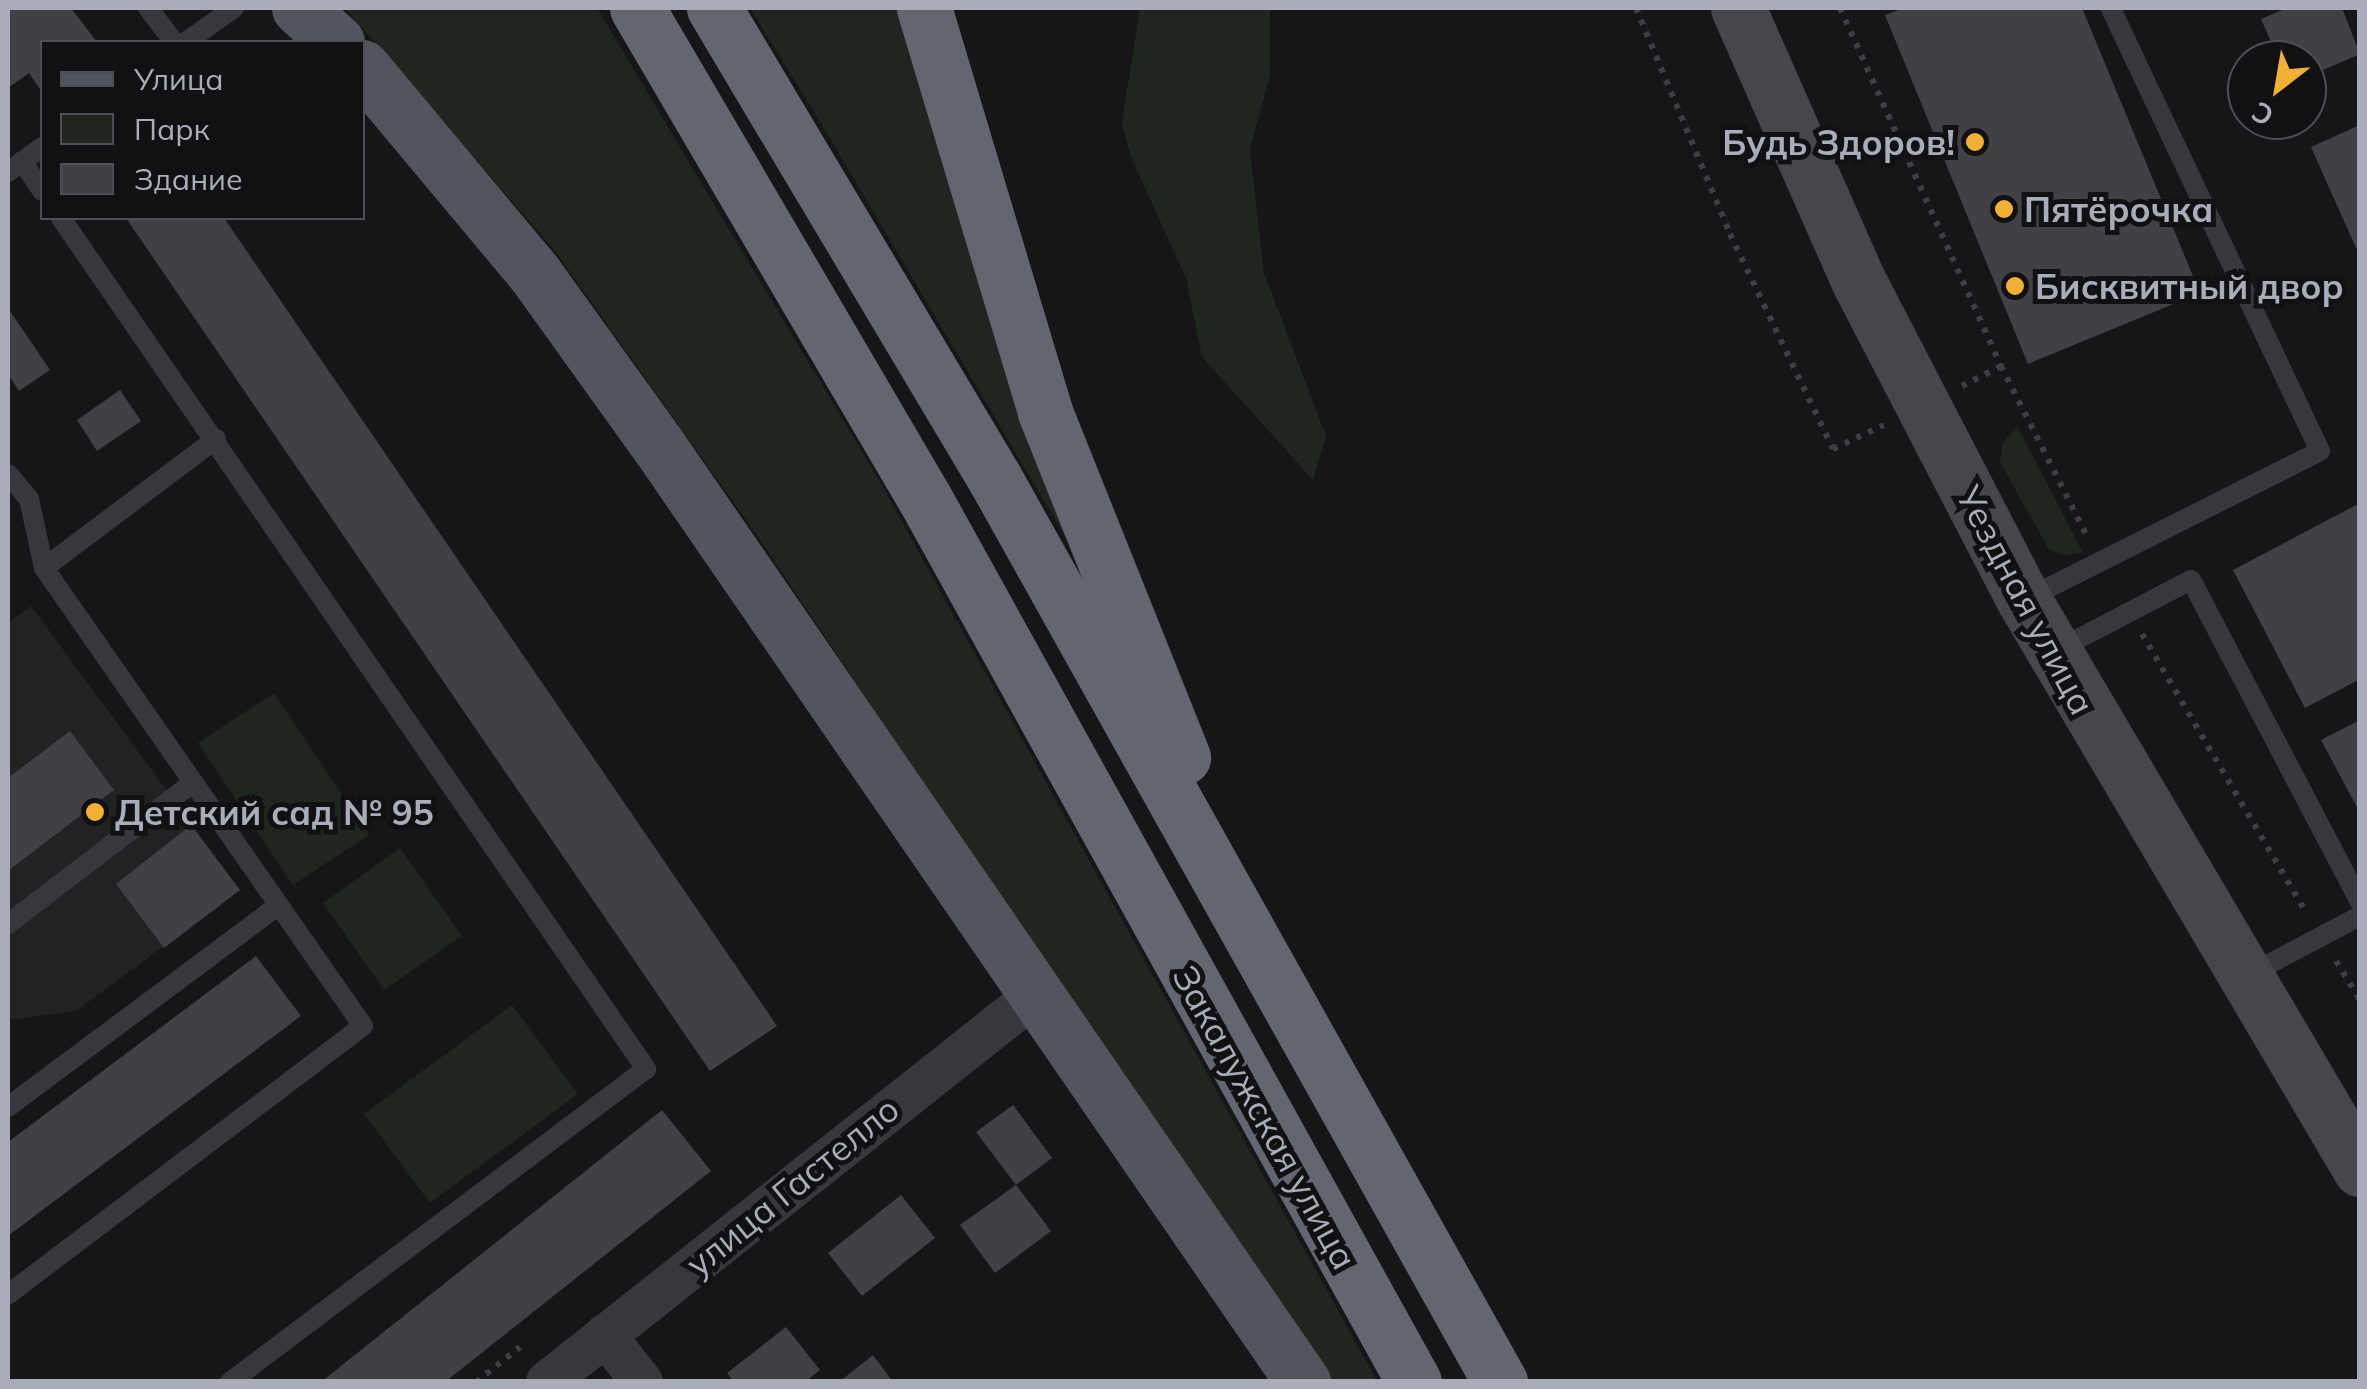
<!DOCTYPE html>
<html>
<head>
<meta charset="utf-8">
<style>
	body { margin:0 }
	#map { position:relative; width:2367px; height:1389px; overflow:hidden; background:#161618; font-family:Mulish,sans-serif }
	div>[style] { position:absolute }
	.built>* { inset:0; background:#222225 }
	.green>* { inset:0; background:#1e261f }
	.building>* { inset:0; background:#404145 }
	.path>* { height:6px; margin-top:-3px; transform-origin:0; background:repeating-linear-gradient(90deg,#3d3f44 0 5px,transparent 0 13px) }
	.lane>* { height:20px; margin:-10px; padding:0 10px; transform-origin:10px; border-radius:10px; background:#37383d }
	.street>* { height:42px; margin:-21px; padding:0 21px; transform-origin:21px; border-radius:21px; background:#37383d }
	.secondary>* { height:55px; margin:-27.5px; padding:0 27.5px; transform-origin:27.5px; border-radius:27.5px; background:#45474d }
	.primary>* { height:55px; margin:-27.5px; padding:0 27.5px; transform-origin:27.5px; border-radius:27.5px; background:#53555c }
	.highway>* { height:55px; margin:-27.5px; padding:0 27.5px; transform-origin:27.5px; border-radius:27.5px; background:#63666e }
	.dots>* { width:28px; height:28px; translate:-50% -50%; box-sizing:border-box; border:5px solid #111113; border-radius:50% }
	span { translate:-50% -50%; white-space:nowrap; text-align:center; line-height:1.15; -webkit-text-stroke:10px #111113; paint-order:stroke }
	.poi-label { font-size:35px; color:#a8adb8; font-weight:700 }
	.right { translate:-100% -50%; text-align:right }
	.left { translate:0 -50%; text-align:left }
	.street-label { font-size:35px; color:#a8adb8 }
	.frame { position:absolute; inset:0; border:10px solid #a8adb8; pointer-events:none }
	.legend { position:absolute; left:40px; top:40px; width:325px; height:180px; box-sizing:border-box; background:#111113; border:2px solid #4d4f55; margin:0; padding:12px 18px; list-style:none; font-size:30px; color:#a8adb8 }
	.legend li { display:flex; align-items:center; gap:20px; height:50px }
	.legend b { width:50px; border:2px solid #4d4f55 }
	.north { position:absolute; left:2227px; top:40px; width:100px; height:100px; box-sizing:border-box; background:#111113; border:2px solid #4d4f55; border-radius:50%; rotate:211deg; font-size:28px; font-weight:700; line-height:40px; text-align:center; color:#a8adb8 }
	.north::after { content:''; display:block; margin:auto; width:35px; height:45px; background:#f2b134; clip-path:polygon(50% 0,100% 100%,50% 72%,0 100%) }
</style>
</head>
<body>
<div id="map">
	<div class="built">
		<i style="clip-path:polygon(31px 606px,240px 890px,76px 1011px,8px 1020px,8px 623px)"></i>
	</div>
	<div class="green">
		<i style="clip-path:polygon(345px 8px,597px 8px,880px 482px,1377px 1381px,1323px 1381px,761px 541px,555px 251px)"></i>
		<i style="clip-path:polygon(750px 8px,903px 8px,1079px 560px,819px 120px)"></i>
		<i style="clip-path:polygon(1140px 8px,1270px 8px,1270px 74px,1250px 150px,1264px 273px,1326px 436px,1313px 480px,1202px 357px,1186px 278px,1131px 157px,1122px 122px)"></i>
		<i style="clip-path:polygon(2017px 426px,2083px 553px,2062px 555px,2048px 548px,2000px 462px,2002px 444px)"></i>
		<i style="clip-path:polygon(274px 693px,369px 835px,293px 885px,198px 743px)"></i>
		<i style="clip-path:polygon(400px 848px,462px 936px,384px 990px,323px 903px)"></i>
		<i style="clip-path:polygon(512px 1005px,578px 1094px,430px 1203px,364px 1114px)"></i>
	</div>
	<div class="building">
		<i style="clip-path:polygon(8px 8px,71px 8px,97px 42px,42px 42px,42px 92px,29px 73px,8px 88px)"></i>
		<i style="clip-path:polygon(1904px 8px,2082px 8px,2200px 293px,2028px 364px,1885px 15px)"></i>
		<i style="clip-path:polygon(2287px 8px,2342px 8px,2360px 54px,2307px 77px,2307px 60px,2279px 60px,2261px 19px)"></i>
		<i style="clip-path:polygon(2360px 125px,2360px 246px,2356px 248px,2311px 147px)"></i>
		<i style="clip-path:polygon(126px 218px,224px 218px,777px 1026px,710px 1071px)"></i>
		<i style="clip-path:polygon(8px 308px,50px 370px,19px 391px,8px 374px)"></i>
		<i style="clip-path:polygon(120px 390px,141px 421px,97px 451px,77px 420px)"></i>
		<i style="clip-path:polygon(2358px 504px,2360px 679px,2305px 708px,2233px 570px)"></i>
		<i style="clip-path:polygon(2360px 720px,2360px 813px,2321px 740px)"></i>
		<i style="clip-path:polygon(70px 731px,114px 790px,8px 871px,8px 778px)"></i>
		<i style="clip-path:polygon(191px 825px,240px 890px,164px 948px,116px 884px)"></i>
		<i style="clip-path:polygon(256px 956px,301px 1016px,8px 1236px,8px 1142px)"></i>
		<i style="clip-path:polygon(1013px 1105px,1052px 1158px,1016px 1185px,976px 1132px)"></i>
		<i style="clip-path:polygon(662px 1110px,711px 1171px,445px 1382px,321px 1382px)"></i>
		<i style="clip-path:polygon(1016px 1185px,1051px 1231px,995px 1273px,960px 1225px)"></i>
		<i style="clip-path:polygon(901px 1195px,935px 1238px,862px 1296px,828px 1253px)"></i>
		<i style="clip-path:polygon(786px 1327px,820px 1370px,805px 1382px,734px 1382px,727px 1373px)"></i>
		<i style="clip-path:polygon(873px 1355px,893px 1382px,839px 1382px)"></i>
	</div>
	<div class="path">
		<i style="left:1636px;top:8px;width:245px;rotate:67.4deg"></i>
		<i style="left:1730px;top:234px;width:238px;rotate:64.4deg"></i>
		<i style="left:1833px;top:449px;width:56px;rotate:-25.2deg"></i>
		<i style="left:1840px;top:8px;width:393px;rotate:65.8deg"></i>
		<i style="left:2001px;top:366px;width:191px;rotate:63.2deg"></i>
		<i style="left:1962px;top:386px;width:44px;rotate:-27.1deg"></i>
		<i style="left:2142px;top:634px;width:323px;rotate:59.5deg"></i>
		<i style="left:2336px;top:961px;width:46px;rotate:58.4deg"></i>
		<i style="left:476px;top:1382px;width:56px;rotate:-38.5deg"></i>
	</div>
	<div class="lane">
		<i style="left:148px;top:8px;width:43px;rotate:52.6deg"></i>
		<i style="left:186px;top:42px;width:59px;rotate:-35.3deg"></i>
		<i style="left:22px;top:161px;width:36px;rotate:56deg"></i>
		<i style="left:8px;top:172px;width:42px;rotate:-36.3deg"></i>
		<i style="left:61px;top:218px;width:1033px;rotate:55.49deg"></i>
		<i style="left:646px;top:1069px;width:521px;rotate:143.04deg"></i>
		<i style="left:8px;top:474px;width:33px;rotate:50deg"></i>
		<i style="left:29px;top:499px;width:71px;rotate:77.7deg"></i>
		<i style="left:44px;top:568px;width:558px;rotate:55.14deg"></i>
		<i style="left:363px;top:1026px;width:445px;rotate:142.9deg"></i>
		<i style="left:44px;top:568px;width:215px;rotate:-36.9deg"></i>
		<i style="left:2026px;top:599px;width:329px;rotate:-26.7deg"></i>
		<i style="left:2320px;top:451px;width:490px;rotate:-115.3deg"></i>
		<i style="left:2055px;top:651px;width:153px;rotate:-27.6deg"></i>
		<i style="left:2191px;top:580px;width:364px;rotate:62.3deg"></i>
		<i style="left:8px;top:924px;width:230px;rotate:-37.4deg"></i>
		<i style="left:2250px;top:974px;width:124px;rotate:-27.8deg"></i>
		<i style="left:8px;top:1107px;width:337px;rotate:-36.7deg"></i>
	</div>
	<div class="street">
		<i style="left:605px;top:1335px;width:60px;rotate:51.8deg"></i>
		<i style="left:547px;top:1382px;width:626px;rotate:-38.39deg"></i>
	</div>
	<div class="secondary">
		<i style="left:1738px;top:8px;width:300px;rotate:66.2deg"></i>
		<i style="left:1859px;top:282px;width:358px;rotate:62.6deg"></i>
		<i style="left:2024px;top:600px;width:661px;rotate:59.44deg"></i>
	</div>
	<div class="primary">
		<i style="left:299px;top:8px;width:51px;rotate:41.8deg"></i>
		<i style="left:362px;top:67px;width:270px;rotate:50.1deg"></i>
		<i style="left:535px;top:274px;width:211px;rotate:54.3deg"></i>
		<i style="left:658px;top:445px;width:1138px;rotate:55.46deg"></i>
	</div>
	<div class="highway">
		<i style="left:637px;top:8px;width:569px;rotate:59.61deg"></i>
		<i style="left:925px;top:499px;width:1009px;rotate:61.02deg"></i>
		<i style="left:714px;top:8px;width:548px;rotate:59.18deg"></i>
		<i style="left:995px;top:479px;width:1035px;rotate:60.78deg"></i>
		<i style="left:924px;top:8px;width:422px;rotate:73.3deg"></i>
		<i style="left:1045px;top:412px;width:372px;rotate:68.2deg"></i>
	</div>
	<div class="dots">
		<i style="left:1975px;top:142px;background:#f2b134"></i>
		<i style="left:2004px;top:209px;background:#f2b134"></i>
		<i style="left:2015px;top:286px;background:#f2b134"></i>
		<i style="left:95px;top:812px;background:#f2b134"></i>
	</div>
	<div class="poi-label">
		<span class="right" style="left:1955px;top:142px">Будь Здоров!</span>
		<span class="left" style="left:2024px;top:209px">Пятёрочка</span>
		<span class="left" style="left:2035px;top:286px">Бисквитный двор</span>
		<span class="left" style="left:115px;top:812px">Детский сад № 95</span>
	</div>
	<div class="street-label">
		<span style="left:2026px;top:600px;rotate:62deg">Уездная улица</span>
		<span style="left:1265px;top:1117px;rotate:61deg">Закалужская улица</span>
		<span style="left:792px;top:1186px;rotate:-39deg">улица Гастелло</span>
	</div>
	<div class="frame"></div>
	<ul class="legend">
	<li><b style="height:12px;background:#53555c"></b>Улица</li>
	<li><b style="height:28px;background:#1e261f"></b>Парк</li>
	<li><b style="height:28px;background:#404145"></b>Здание</li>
	</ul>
	<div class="north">С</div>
</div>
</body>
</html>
